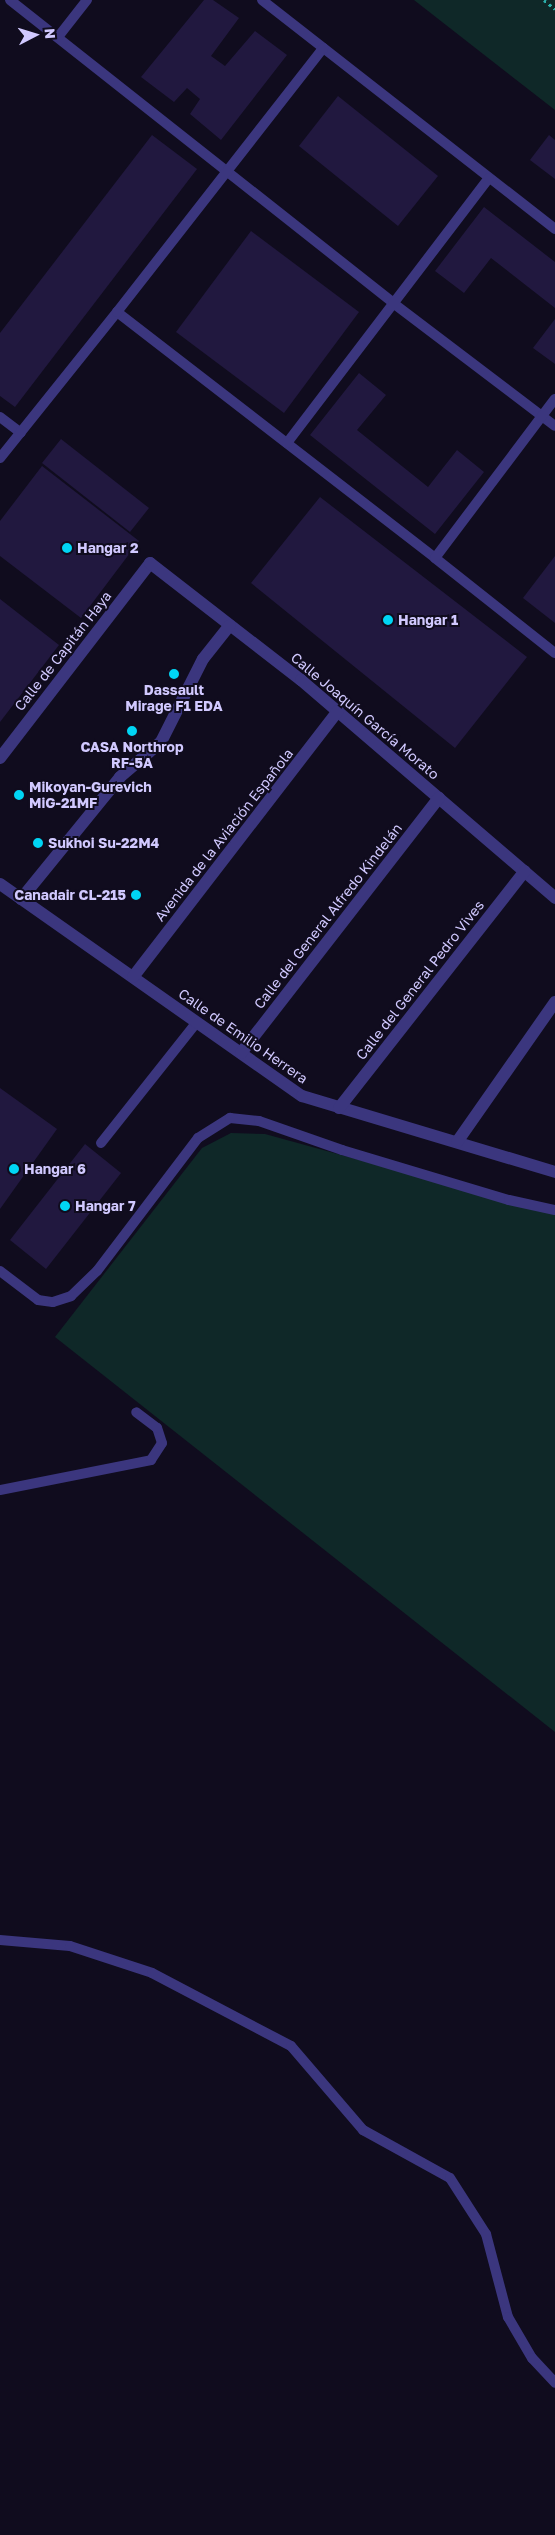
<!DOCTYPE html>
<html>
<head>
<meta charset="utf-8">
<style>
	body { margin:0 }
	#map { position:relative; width:555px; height:2535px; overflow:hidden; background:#100c1e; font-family:"Golos Text",sans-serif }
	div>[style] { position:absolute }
	.green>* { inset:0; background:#0f2828 }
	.building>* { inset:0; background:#21183f }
	.path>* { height:3px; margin-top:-1.5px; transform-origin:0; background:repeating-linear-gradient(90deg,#2cb0ac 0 2.5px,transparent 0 6.5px) }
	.lane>* { height:10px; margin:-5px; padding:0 5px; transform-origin:5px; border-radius:5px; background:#3b367e }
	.street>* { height:12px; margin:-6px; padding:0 6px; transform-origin:6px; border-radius:6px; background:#3b367e }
	.dots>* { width:14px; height:14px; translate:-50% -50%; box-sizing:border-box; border:2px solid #100c1e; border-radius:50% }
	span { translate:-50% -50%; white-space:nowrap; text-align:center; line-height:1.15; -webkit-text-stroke:4px #100c1e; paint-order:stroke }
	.poi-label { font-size:14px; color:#d1c9ff; font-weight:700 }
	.left { translate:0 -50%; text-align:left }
	.right { translate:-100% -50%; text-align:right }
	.street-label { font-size:14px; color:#d1c9ff }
	.north { position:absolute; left:10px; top:10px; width:50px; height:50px; -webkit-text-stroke:4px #100c1e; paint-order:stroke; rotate:85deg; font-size:14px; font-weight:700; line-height:20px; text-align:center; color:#d1c9ff }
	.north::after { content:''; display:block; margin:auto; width:18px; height:22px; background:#d1c9ff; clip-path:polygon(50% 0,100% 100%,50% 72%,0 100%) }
</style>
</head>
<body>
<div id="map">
	<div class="green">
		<i style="clip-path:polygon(414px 0,555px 0,555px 110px,501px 68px)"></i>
		<i style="clip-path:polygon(231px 1133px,265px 1134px,555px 1214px,555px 1732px,55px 1337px,202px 1148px)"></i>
	</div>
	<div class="building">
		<i style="clip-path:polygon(204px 0,213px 0,239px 18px,211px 56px,225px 66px,255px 31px,287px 55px,221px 140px,190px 114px,200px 99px,187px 88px,174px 102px,141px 77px)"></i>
		<i style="clip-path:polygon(338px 96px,438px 176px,398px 226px,299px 146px)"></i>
		<i style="clip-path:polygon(152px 135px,197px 169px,15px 407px,0 396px,0 333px)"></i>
		<i style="clip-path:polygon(549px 135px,555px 140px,555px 179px,530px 160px)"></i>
		<i style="clip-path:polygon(484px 207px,555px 262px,555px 308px,491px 258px,464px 293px,435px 271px)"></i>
		<i style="clip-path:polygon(251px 231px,359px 312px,284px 413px,176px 332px)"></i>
		<i style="clip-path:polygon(555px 319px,555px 364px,533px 348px)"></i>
		<i style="clip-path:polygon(359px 373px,386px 395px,357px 430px,428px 487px,457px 450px,484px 472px,435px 534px,310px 435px)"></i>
		<i style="clip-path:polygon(61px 439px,149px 508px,130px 532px,42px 463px)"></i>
		<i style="clip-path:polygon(42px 466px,139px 541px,81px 618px,0 556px,0 521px)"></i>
		<i style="clip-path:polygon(320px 497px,527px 657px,455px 748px,251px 583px)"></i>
		<i style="clip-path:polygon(555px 556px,555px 623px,523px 598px)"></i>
		<i style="clip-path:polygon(0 599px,59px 645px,0 722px)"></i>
		<i style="clip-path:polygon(0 1088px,57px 1129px,0 1209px)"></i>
		<i style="clip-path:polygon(85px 1144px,121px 1173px,46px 1269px,10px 1240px)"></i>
	</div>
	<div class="path">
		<i style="left:544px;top:0;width:14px;rotate:39deg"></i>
	</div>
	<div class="lane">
		<i style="left:10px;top:0;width:488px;rotate:38.3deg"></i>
		<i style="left:393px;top:303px;width:203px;rotate:37.2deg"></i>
		<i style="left:262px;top:0;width:372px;rotate:38deg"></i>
		<i style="left:58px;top:37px;width:47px;rotate:-51.9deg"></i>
		<i style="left:117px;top:312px;width:402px;rotate:37.7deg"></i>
		<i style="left:435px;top:558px;width:153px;rotate:38.4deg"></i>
		<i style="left:0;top:417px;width:26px;rotate:37deg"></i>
		<i style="left:287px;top:443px;width:333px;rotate:-52.7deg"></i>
		<i style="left:0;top:458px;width:187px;rotate:-51.3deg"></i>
		<i style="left:117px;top:312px;width:335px;rotate:-52deg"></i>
		<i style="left:435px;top:558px;width:199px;rotate:-53deg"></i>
		<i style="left:101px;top:1143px;width:154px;rotate:-51.6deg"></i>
		<i style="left:0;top:1271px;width:48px;rotate:37.3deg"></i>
		<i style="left:38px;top:1300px;width:15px;rotate:8deg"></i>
		<i style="left:53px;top:1302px;width:19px;rotate:-18deg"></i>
		<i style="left:71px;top:1296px;width:36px;rotate:-44deg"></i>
		<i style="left:97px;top:1271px;width:167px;rotate:-52.8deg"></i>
		<i style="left:198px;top:1138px;width:38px;rotate:-32deg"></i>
		<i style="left:230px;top:1118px;width:29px;rotate:6deg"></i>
		<i style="left:259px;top:1121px;width:88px;rotate:19.3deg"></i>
		<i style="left:342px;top:1150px;width:174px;rotate:16.7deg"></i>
		<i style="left:509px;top:1200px;width:47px;rotate:12.3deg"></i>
		<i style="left:0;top:1490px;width:154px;rotate:-11.2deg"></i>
		<i style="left:151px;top:1460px;width:20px;rotate:-57deg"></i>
		<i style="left:162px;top:1443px;width:16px;rotate:-108deg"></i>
		<i style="left:157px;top:1428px;width:26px;rotate:-143deg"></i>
		<i style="left:0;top:1940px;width:70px;rotate:4.9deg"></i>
		<i style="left:70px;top:1946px;width:86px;rotate:18.2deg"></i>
		<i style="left:152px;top:1973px;width:157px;rotate:27.7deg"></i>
		<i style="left:291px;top:2046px;width:111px;rotate:49.4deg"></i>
		<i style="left:363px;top:2130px;width:99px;rotate:28.9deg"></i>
		<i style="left:450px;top:2178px;width:67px;rotate:57.3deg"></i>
		<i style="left:486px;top:2234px;width:86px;rotate:75.2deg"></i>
		<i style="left:508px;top:2317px;width:48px;rotate:59.7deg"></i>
		<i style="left:532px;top:2358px;width:34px;rotate:47deg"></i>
	</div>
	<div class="street">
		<i style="left:0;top:758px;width:246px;rotate:-52.4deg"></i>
		<i style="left:150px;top:563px;width:191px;rotate:37.8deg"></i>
		<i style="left:301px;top:680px;width:335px;rotate:40.6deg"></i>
		<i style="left:0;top:884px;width:369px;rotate:35.1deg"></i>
		<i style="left:302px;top:1096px;width:264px;rotate:16.7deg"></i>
		<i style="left:21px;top:899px;width:157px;rotate:-50.9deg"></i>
		<i style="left:120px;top:777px;width:54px;rotate:-40.5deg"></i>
		<i style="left:161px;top:742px;width:93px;rotate:-63.2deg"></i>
		<i style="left:203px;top:659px;width:43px;rotate:-51.5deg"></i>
		<i style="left:133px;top:977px;width:336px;rotate:-52.4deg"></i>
		<i style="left:241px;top:1053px;width:323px;rotate:-52.2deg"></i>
		<i style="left:339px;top:1108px;width:301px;rotate:-51.9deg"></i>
		<i style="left:457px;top:1142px;width:171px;rotate:-55deg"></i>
	</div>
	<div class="dots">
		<i style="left:67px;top:548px;background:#00d5f4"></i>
		<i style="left:388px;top:620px;background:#00d5f4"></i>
		<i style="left:174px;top:674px;background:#00d5f4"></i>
		<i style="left:132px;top:731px;background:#00d5f4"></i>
		<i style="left:19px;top:795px;background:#00d5f4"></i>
		<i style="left:38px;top:843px;background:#00d5f4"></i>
		<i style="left:136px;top:895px;background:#00d5f4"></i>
		<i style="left:14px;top:1169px;background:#00d5f4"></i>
		<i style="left:65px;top:1206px;background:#00d5f4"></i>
	</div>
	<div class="poi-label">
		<span class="left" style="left:77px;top:548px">Hangar 2</span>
		<span class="left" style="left:398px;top:620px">Hangar 1</span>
		<span style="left:174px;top:698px">Dassault<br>Mirage F1 EDA</span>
		<span style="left:132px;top:755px">CASA Northrop<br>RF-5A</span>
		<span class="left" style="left:29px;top:795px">Mikoyan-Gurevich<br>MiG-21MF</span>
		<span class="left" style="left:48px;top:843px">Sukhoi Su-22M4</span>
		<span class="right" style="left:126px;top:895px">Canadair CL-215</span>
		<span class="left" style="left:24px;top:1169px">Hangar 6</span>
		<span class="left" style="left:75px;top:1206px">Hangar 7</span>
	</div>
	<div class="street-label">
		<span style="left:63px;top:651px;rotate:-52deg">Calle de Capitán Haya</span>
		<span style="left:365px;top:716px;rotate:40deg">Calle Joaquín García Morato</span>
		<span style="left:224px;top:835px;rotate:-52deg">Avenida de la Aviación Española</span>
		<span style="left:328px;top:916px;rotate:-52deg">Calle del General Alfredo Kindelán</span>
		<span style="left:420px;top:980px;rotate:-52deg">Calle del General Pedro Vives</span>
		<span style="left:243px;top:1036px;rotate:35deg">Calle de Emilio Herrera</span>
	</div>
	<div class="north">N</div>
</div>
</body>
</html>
